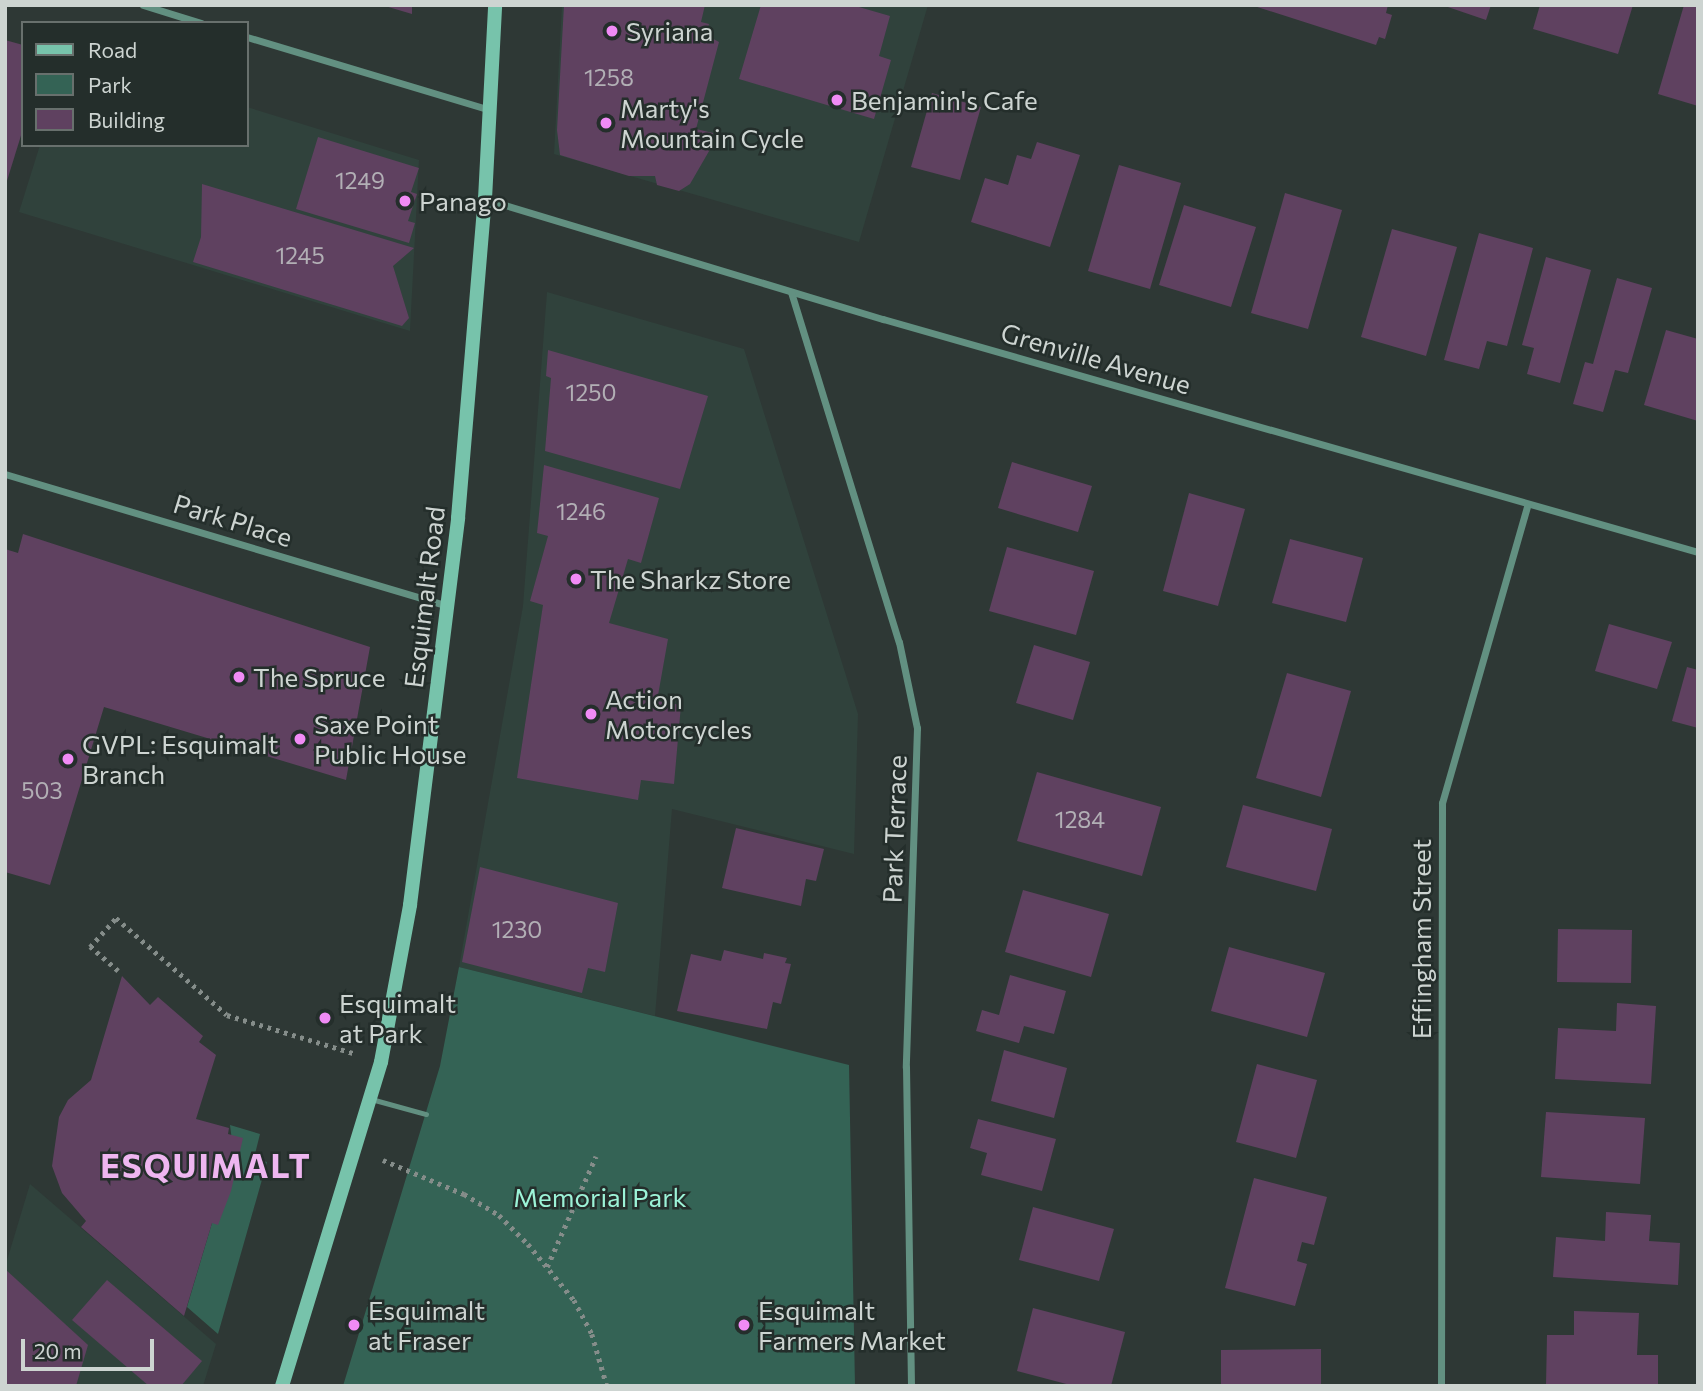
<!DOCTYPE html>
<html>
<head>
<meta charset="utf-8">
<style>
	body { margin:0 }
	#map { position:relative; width:1703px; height:1391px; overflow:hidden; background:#2e3835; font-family:Commissioner,sans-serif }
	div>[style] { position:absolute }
	.built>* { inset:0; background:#30423c }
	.green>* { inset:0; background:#346355 }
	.building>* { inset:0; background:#5f4160 }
	.path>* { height:4.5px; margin-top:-2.25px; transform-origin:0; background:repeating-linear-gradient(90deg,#858d8a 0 3.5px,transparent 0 8.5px) }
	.service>* { height:5px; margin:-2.5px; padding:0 2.5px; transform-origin:2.5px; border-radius:2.5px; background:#629081 }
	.minor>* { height:7px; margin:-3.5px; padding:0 3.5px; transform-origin:3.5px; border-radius:3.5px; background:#629081 }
	.secondary>* { height:14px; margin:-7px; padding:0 7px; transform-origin:7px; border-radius:7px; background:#77c3ab }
	.dots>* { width:19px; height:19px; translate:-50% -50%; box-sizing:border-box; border:4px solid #242e2b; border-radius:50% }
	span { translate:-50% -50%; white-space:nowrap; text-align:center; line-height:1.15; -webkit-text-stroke:5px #242e2b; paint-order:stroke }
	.number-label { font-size:23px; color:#b2afb5 }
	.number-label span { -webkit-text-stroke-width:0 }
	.poi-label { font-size:26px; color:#cdd4d1 }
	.left { translate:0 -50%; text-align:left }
	.street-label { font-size:26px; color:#cdd4d1 }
	.park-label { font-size:26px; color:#9cf3d7 }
	.district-label { font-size:33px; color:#eeb6f0; font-weight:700; letter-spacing:2px }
	.frame { position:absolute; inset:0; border:7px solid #cdd4d1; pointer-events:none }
	.legend { position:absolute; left:21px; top:21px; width:228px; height:126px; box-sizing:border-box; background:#242e2b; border:2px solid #68706d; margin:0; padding:9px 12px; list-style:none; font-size:21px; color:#cdd4d1 }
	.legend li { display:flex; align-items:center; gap:14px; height:35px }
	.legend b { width:35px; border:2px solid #68706d }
	.scale { position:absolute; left:21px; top:1339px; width:133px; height:32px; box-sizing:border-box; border:4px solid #cdd4d1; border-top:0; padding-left:9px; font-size:21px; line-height:24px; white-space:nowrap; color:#cdd4d1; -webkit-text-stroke:5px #242e2b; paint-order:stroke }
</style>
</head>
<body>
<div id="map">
	<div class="built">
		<i style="clip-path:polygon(562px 5px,928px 5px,859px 242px,554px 154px)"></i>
		<i style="clip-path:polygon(247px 107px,419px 160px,410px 331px,19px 212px,40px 145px,247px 145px)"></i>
		<i style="clip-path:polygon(547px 292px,744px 349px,858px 714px,854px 854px,672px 809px,655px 1016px,459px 967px,523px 606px)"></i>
		<i style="clip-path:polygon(30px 1184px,216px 1344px,203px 1386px,5px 1386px,5px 1267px)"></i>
	</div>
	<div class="green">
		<i style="clip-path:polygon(459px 967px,849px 1065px,855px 1386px,343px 1386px,440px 1066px)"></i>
		<i style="clip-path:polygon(230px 1125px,260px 1134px,254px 1158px,267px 1162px,218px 1334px,187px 1307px,212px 1223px,236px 1173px)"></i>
	</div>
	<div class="building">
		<i style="clip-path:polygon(385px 5px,412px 5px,412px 14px,385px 6px)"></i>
		<i style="clip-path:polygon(564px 5px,705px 5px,701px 22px,709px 24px,706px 35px,719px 42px,696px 129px,713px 133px,712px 146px,690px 184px,679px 191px,657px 185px,655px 176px,629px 176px,560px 155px,557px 130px)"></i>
		<i style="clip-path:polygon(761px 5px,852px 5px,890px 16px,879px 56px,891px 60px,874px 119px,739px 79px)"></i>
		<i style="clip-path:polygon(1251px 5px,1388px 5px,1386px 13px,1392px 15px,1385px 39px,1379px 37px,1376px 45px)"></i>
		<i style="clip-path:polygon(1442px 5px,1491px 5px,1486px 20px)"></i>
		<i style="clip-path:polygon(1540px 5px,1633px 5px,1618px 54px,1533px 29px)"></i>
		<i style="clip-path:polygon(1684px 5px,1698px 5px,1698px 106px,1658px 94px)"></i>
		<i style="clip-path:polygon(5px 40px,23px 45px,23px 129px,6px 184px)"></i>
		<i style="clip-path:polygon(932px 93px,981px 107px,960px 180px,911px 167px)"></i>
		<i style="clip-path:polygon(318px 137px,419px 168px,411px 192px,417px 194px,408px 221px,415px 223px,409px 243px,296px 209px)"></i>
		<i style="clip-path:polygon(1037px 142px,1080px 155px,1050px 247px,971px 222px,985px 178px,1008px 185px,1017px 155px,1031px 159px)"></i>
		<i style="clip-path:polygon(1119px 165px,1181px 183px,1150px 289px,1088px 271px)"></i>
		<i style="clip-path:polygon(202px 184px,414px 248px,393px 266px,409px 318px,402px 326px,193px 262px,201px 237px)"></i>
		<i style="clip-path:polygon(1285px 193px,1342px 210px,1308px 329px,1251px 313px)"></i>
		<i style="clip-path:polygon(1184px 205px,1256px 227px,1231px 307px,1159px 285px)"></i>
		<i style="clip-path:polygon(1392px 229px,1457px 247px,1426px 356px,1361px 337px)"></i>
		<i style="clip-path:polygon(1479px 233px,1533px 248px,1507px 346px,1487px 341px,1479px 369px,1444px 360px)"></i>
		<i style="clip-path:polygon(1546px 257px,1591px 270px,1560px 383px,1527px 374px,1534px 348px,1522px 345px)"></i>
		<i style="clip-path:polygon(1617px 278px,1652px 288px,1628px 373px,1615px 370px,1603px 412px,1573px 404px,1585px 362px,1593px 364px)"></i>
		<i style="clip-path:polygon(1666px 330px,1698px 339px,1698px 421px,1644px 405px)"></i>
		<i style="clip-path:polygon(548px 350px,708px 396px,680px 489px,545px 451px,551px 378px,546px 376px)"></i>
		<i style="clip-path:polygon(1012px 462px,1092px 486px,1078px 532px,998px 508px)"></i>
		<i style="clip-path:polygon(544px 465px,659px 498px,641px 563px,628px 559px,609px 623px,668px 639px,657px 701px,681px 705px,674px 784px,641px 780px,638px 800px,517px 778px,543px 605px,530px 601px,548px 536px,537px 533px)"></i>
		<i style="clip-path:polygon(1189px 493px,1245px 509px,1218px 606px,1163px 591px)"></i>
		<i style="clip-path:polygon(23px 534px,370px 647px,346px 780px,104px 707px,50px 885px,5px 872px,5px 549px,18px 553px)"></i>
		<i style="clip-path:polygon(1290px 539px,1363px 558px,1346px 622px,1272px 603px)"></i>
		<i style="clip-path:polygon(1007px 547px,1094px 571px,1076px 635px,989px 611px)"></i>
		<i style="clip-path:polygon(1609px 624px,1672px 642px,1657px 689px,1595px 671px)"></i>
		<i style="clip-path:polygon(1034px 645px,1090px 662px,1073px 720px,1016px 703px)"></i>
		<i style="clip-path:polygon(1687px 667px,1698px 670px,1698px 728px,1672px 721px)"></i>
		<i style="clip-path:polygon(1287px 673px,1351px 691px,1321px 797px,1256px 778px)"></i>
		<i style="clip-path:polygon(1037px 772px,1161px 807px,1142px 876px,1017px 841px)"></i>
		<i style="clip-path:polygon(1243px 805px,1332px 829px,1316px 891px,1226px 867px)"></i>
		<i style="clip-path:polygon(736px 828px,824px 849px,816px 881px,806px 879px,801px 906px,722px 888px)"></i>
		<i style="clip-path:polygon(480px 867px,618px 903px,605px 972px,588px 968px,582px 993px,462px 962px)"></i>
		<i style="clip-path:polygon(1023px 890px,1109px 914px,1091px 977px,1005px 952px)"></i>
		<i style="clip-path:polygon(1558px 929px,1632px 930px,1631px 983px,1557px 982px)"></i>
		<i style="clip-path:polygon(1229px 947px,1325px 973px,1307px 1037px,1211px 1011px)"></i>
		<i style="clip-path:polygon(724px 950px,763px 959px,764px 953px,787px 958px,785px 963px,791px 964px,781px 1004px,773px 1002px,767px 1029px,677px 1011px,691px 954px,721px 961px)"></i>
		<i style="clip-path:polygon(1010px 975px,1066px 991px,1054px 1034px,1024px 1026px,1019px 1043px,976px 1031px,982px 1010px,999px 1015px)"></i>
		<i style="clip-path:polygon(122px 976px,150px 1005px,158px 997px,203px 1036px,199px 1042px,216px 1055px,196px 1119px,229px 1128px,228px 1134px,243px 1138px,231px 1191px,218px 1225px,212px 1223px,184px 1316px,81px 1227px,86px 1221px,62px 1193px,52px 1166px,59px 1117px,68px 1100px,91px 1080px)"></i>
		<i style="clip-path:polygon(1617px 1003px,1656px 1006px,1651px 1084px,1555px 1079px,1558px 1028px,1616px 1031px)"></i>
		<i style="clip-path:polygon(1004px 1050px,1067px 1068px,1054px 1118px,991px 1101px)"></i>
		<i style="clip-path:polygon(1257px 1064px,1317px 1080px,1296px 1158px,1236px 1142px)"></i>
		<i style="clip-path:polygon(1546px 1112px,1645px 1118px,1640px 1184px,1541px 1177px)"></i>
		<i style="clip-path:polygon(978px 1119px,1056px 1139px,1042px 1191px,981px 1175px,987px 1153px,970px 1148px)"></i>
		<i style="clip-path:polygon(1254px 1178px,1327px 1197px,1314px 1245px,1302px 1242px,1297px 1261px,1307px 1264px,1295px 1306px,1225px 1288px)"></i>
		<i style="clip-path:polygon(1033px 1207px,1114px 1229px,1099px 1281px,1019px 1260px)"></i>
		<i style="clip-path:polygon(1606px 1212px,1651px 1215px,1649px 1241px,1680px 1243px,1678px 1285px,1553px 1277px,1556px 1237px,1605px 1241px)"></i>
		<i style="clip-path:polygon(5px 1269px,88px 1345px,76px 1386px,5px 1386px)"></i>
		<i style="clip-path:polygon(107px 1280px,202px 1361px,181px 1386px,149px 1386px,72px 1320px)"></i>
		<i style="clip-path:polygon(1033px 1308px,1125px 1332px,1111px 1386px,1074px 1386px,1017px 1371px)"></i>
		<i style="clip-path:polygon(1574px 1311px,1639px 1313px,1637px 1355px,1658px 1355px,1658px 1386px,1546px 1385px,1547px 1335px,1574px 1335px)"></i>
		<i style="clip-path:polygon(1321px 1349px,1321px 1386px,1221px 1386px,1221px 1350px)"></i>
	</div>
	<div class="path">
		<i style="left:118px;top:971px;width:37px;rotate:-139deg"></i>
		<i style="left:90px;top:947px;width:39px;rotate:-48deg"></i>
		<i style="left:116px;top:918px;width:147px;rotate:41.1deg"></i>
		<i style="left:227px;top:1015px;width:132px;rotate:16.8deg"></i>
		<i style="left:383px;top:1160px;width:88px;rotate:22.8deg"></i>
		<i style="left:464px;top:1194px;width:41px;rotate:31deg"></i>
		<i style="left:499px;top:1215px;width:41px;rotate:45deg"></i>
		<i style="left:528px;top:1244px;width:72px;rotate:50.6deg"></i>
		<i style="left:574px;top:1300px;width:38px;rotate:62deg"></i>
		<i style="left:592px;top:1334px;width:54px;rotate:73.9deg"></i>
		<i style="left:547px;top:1267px;width:121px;rotate:-66.2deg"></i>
	</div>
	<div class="service">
		<i style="left:371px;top:1099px;width:57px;rotate:15.3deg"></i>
	</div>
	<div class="minor">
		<i style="left:143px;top:5px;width:61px;rotate:17.2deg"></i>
		<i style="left:247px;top:37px;width:254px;rotate:16.7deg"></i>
		<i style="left:485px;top:199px;width:416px;rotate:16.8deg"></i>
		<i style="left:883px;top:319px;width:848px;rotate:15.95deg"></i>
		<i style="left:791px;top:292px;width:366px;rotate:72.9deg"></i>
		<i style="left:899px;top:642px;width:88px;rotate:78.2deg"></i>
		<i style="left:917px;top:728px;width:339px;rotate:91.9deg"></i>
		<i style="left:906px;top:1067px;width:319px;rotate:89.1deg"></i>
		<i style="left:5px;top:474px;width:461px;rotate:16.6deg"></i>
		<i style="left:1441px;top:1386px;width:583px;rotate:-89.9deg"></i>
		<i style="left:1442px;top:803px;width:311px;rotate:-74deg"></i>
	</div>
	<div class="secondary">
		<i style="left:282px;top:1386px;width:339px;rotate:-73deg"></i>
		<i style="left:381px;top:1062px;width:160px;rotate:-79.5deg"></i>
		<i style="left:410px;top:905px;width:390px;rotate:-82.9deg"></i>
		<i style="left:458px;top:518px;width:320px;rotate:-85.2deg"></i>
		<i style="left:485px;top:199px;width:194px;rotate:-87deg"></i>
	</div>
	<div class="dots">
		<i style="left:612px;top:31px;background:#f08bf5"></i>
		<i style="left:837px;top:100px;background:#f08bf5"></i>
		<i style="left:606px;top:123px;background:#f08bf5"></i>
		<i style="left:405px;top:201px;background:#f08bf5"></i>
		<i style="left:576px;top:579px;background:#f08bf5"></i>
		<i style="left:239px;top:677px;background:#f08bf5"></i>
		<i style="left:591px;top:714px;background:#f08bf5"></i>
		<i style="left:300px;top:739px;background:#f08bf5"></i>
		<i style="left:68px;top:759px;background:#f08bf5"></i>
		<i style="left:325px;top:1018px;background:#f08bf5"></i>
		<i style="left:354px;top:1325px;background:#f08bf5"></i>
		<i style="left:744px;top:1325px;background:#f08bf5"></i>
	</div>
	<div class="number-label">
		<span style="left:609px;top:77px">1258</span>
		<span style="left:360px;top:180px">1249</span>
		<span style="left:300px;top:255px">1245</span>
		<span style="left:591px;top:392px">1250</span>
		<span style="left:581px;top:511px">1246</span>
		<span style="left:42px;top:790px">503</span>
		<span style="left:1080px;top:819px">1284</span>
		<span style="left:517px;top:929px">1230</span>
	</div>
	<div class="poi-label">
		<span class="left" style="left:626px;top:31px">Syriana</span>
		<span class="left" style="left:851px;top:100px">Benjamin's Cafe</span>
		<span class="left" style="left:620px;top:123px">Marty's<br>Mountain Cycle</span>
		<span class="left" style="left:419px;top:201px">Panago</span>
		<span class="left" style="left:590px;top:579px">The Sharkz Store</span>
		<span class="left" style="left:253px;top:677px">The Spruce</span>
		<span class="left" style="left:605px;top:714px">Action<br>Motorcycles</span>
		<span class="left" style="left:314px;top:739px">Saxe Point<br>Public House</span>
		<span class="left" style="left:82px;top:759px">GVPL: Esquimalt<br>Branch</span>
		<span class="left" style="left:339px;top:1018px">Esquimalt<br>at Park</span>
		<span class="left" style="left:368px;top:1325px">Esquimalt<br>at Fraser</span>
		<span class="left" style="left:758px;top:1325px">Esquimalt<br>Farmers Market</span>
	</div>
	<div class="street-label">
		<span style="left:1096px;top:358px;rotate:16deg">Grenville Avenue</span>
		<span style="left:233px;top:520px;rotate:17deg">Park Place</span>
		<span style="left:424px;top:597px;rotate:-83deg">Esquimalt Road</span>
		<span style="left:894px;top:829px;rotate:-88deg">Park Terrace</span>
		<span style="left:1421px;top:939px;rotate:-90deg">Effingham Street</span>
	</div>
	<div class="park-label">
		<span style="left:600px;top:1197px">Memorial Park</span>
	</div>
	<div class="district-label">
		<span style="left:206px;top:1165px">ESQUIMALT</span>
	</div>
	<div class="frame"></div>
	<ul class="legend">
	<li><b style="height:9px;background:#77c3ab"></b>Road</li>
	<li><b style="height:19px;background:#346355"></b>Park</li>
	<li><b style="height:19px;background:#5f4160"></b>Building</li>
	</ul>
	<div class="scale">20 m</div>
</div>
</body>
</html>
